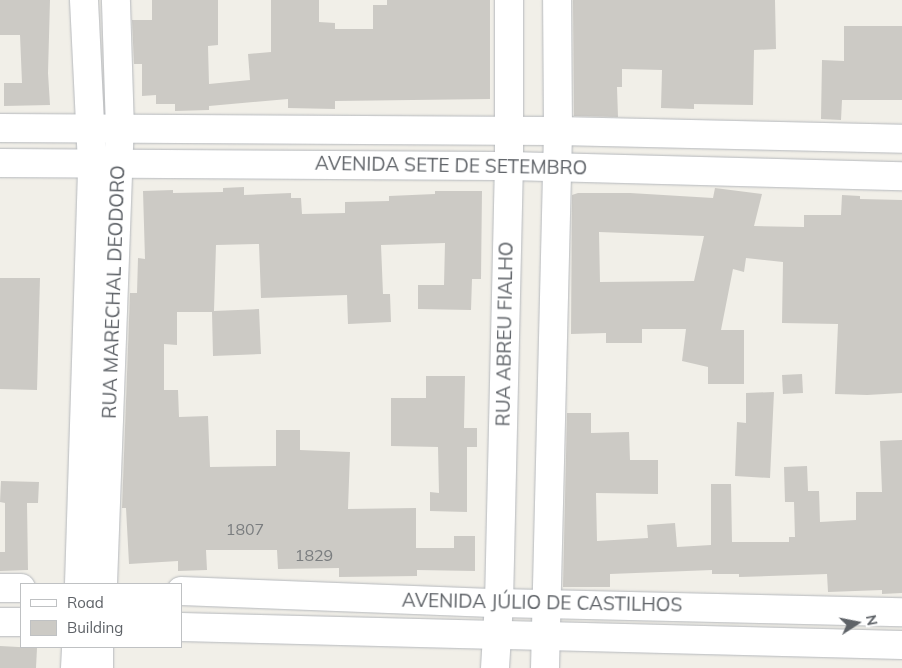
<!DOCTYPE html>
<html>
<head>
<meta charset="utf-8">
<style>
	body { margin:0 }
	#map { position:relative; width:902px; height:668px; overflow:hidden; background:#f1efe8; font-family:Mulish,sans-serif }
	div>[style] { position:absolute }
	.building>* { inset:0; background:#cccac5 }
	.roads { filter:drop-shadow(0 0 1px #b5b8bc) drop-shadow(0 0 1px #b5b8bc) }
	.minor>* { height:28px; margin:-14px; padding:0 14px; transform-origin:14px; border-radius:14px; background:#fff }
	span { translate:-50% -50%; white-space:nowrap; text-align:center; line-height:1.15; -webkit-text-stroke:4.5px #fff; paint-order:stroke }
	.number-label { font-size:16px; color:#7a7d7f }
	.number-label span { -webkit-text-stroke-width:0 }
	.street-label { font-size:19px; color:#5f6368 }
	.legend { position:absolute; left:20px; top:583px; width:162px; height:65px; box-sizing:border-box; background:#fff; border:1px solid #bfc1c3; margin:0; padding:6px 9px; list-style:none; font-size:15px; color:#5f6368 }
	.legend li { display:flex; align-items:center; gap:10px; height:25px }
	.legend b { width:25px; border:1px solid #bfc1c3 }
	.north { position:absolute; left:832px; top:598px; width:50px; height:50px; -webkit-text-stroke:4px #fff; paint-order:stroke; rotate:79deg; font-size:14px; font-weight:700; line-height:20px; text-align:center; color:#5f6368 }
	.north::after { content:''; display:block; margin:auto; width:18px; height:22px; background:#5f6368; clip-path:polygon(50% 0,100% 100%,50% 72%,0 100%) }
</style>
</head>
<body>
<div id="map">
	<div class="building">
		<i style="clip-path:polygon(0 0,50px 0,48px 73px,50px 105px,4px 106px,4px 83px,22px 83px,20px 35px,0 35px)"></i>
		<i style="clip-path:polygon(152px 0,218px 0,218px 45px,208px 46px,209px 84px,250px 80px,248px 54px,271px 52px,271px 0,319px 0,319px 22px,335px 23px,335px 29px,373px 29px,373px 5px,387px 5px,387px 0,490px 0,490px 99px,335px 101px,335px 109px,288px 108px,288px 99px,209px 106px,209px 110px,175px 111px,175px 104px,156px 104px,156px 95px,142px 96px,142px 64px,134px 64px,132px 20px,152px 20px)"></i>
		<i style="clip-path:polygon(573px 0,775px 0,776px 49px,754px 50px,753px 105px,694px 104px,694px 109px,661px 108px,662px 70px,622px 69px,622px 87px,617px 87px,618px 117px,574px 116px)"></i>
		<i style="clip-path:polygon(844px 26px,902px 26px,902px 100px,842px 100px,841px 120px,821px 119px,822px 60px,844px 61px)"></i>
		<i style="clip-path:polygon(244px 187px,244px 195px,291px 193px,291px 198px,301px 198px,302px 214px,345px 213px,345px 202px,389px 201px,389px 196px,435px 194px,435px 191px,482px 191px,481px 279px,472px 279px,471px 310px,418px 309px,418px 285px,444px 285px,445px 243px,381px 245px,383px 294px,390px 294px,391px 322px,348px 324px,347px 295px,261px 298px,259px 244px,216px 245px,214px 311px,259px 309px,261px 354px,213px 356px,212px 312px,177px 312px,177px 345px,164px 344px,164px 390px,178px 390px,179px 417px,208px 416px,210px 467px,276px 466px,276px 430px,300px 430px,300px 450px,350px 452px,348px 509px,416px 508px,416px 548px,454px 548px,454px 536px,475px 536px,475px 571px,417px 570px,417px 576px,339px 577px,339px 568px,278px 569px,277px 550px,206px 550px,207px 570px,178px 571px,178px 561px,129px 564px,126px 508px,122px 508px,130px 293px,137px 293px,138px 258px,145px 259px,143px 191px,173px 190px,173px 193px,223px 192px,223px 188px)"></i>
		<i style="clip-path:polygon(evenodd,715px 188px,762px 194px,754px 226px,804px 227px,804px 215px,841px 215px,842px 195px,860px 196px,860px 199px,902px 200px,902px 393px,867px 395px,835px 394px,838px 324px,782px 323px,783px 262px,746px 258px,744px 272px,733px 269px,721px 330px,744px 330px,744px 384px,708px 384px,708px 367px,682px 361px,686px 329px,642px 329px,642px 343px,606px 343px,606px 333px,571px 334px,572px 195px,578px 193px,630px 193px,713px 198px,715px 188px,599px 232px,704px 236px,694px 281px,600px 282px,599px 232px)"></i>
		<i style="clip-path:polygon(0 278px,40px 278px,37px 390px,0 389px)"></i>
		<i style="clip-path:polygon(802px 374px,803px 393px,783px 394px,782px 375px)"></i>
		<i style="clip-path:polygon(426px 376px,465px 376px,464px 428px,477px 428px,477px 447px,467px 447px,467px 512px,430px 511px,430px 492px,439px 493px,438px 447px,391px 446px,391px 398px,426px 398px)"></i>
		<i style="clip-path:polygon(774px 392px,770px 478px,735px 476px,737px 422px,746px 423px,746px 393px)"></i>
		<i style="clip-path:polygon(567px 413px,591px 413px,591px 433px,629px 432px,630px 460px,658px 460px,658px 494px,596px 493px,597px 541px,648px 538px,647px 525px,675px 523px,677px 547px,711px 545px,711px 484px,731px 484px,732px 542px,789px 542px,789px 537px,795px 537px,794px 502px,785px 502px,784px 467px,807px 466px,808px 491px,819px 491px,820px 522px,856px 520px,856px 492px,882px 492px,880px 441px,902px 440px,902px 593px,882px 594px,882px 590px,828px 592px,827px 574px,739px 577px,739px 574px,712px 574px,712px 570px,610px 574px,610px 587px,563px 587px)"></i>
		<i style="clip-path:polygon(1px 481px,39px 482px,38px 503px,27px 503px,28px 570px,0 571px,0 552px,5px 552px,5px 503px,0 502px)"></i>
		<i style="clip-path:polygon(0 646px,37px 648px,36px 668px,0 668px)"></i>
	</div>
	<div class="roads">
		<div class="minor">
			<i style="left:0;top:128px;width:558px;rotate:0.31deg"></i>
			<i style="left:558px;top:131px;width:344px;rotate:1.3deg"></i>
			<i style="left:0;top:163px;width:509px;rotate:0.34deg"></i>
			<i style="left:509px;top:166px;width:393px;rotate:1.5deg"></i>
			<i style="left:79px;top:584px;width:420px;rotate:-88.2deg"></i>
			<i style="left:92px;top:164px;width:164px;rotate:-92.8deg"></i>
			<i style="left:103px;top:584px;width:454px;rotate:-87.9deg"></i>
			<i style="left:120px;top:130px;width:130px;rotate:-91.8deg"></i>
			<i style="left:0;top:588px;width:21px"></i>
			<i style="left:181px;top:591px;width:318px;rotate:2.2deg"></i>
			<i style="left:499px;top:603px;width:403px;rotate:1.3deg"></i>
			<i style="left:0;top:622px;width:21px"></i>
			<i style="left:181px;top:627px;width:721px;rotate:1.43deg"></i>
			<i style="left:75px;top:668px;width:21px;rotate:-87deg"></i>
			<i style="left:99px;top:668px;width:21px;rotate:-90deg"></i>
			<i style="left:495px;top:668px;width:65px;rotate:-86.5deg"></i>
			<i style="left:499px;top:603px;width:437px;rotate:-88.7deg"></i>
			<i style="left:509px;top:166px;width:166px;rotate:-90deg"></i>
			<i style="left:545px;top:668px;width:537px;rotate:-88.61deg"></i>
			<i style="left:558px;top:131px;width:131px;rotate:-90.4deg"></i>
		</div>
	</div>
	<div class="number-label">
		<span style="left:245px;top:529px">1807</span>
		<span style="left:314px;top:555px">1829</span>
	</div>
	<div class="street-label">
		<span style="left:451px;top:166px;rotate:1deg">AVENIDA SETE DE SETEMBRO</span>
		<span style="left:114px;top:292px;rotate:-88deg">RUA MARECHAL DEODORO</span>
		<span style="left:505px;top:334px;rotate:-89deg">RUA ABREU FIALHO</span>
		<span style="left:542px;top:603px;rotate:1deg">AVENIDA JÚLIO DE CASTILHOS</span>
	</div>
	<ul class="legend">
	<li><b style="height:6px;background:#fff"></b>Road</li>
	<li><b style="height:14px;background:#cccac5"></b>Building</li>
	</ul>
	<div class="north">N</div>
</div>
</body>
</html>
